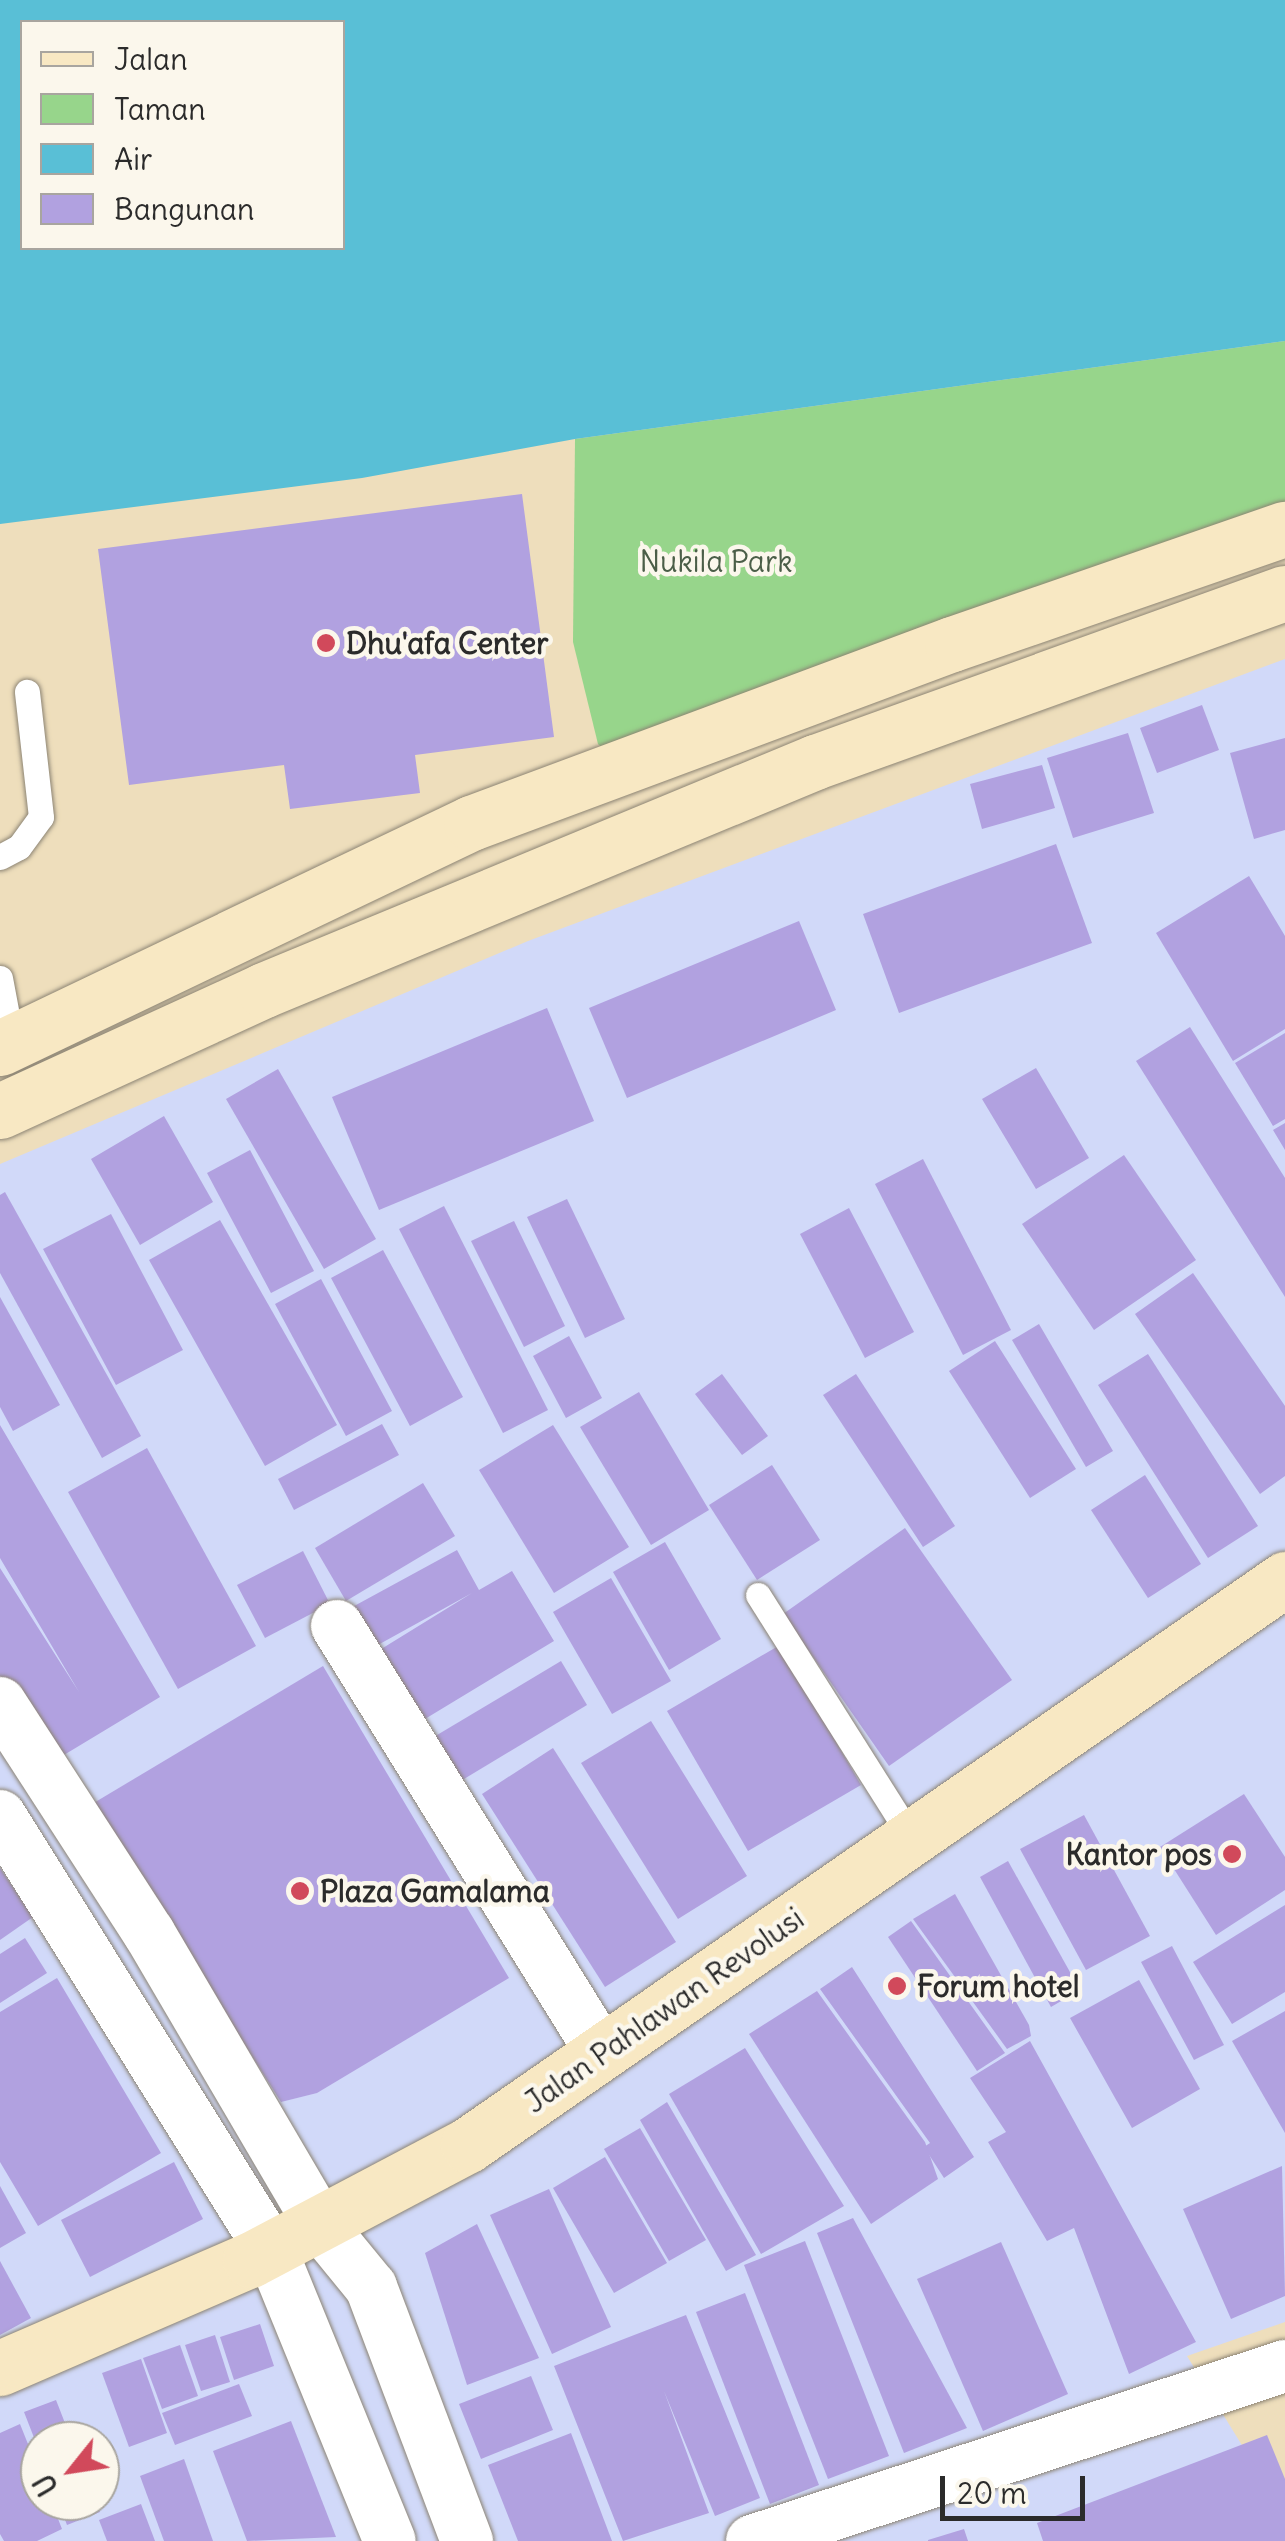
<!DOCTYPE html>
<html>
<head>
<meta charset="utf-8">
<style>
	body { margin:0 }
	#map { position:relative; width:1285px; height:2541px; overflow:hidden; background:#eedebc; font-family:Delius,sans-serif }
	div>[style] { position:absolute }
	.built>* { inset:0; background:#d1d9f9 }
	.green>* { inset:0; background:#97d58b }
	.water>* { inset:0; background:#59bfd6 }
	.building>* { inset:0; background:#b1a1e0 }
	.roads { filter:drop-shadow(0 0 2px #8c8474) drop-shadow(0 0 2px #8c8474) }
	.lane>* { height:25px; margin:-12.5px; padding:0 12.5px; transform-origin:12.5px; border-radius:12.5px; background:#fff }
	.street>* { height:52px; margin:-26px; padding:0 26px; transform-origin:26px; border-radius:26px; background:#fff }
	.secondary>* { height:55px; margin:-27.5px; padding:0 27.5px; transform-origin:27.5px; border-radius:27.5px; background:#f8e8c3 }
	.dots>* { width:28px; height:28px; translate:-50% -50%; box-sizing:border-box; border:5px solid #fbf7ec; border-radius:50% }
	span { translate:-50% -50%; white-space:nowrap; text-align:center; line-height:1.15; -webkit-text-stroke:9px #fbf7ec; paint-order:stroke }
	.park-label { font-size:30px; color:#4b5e48 }
	.poi-label { font-size:30px; color:#2b2b2b; font-weight:700 }
	.left { translate:0 -50%; text-align:left }
	.right { translate:-100% -50%; text-align:right }
	.street-label { font-size:30px; color:#2b2b2b }
	.legend { position:absolute; left:20px; top:20px; width:325px; height:230px; box-sizing:border-box; background:#fbf7ec; border:2px solid #a8a59f; margin:0; padding:12px 18px; list-style:none; font-size:30px; color:#2b2b2b }
	.legend li { display:flex; align-items:center; gap:20px; height:50px }
	.legend b { width:50px; border:2px solid #a8a59f }
	.north { position:absolute; left:20px; top:2421px; width:100px; height:100px; box-sizing:border-box; background:#fbf7ec; border:2px solid #a8a59f; border-radius:50%; rotate:240deg; font-size:28px; font-weight:700; line-height:40px; text-align:center; color:#2b2b2b }
	.north::after { content:''; display:block; margin:auto; width:35px; height:45px; background:#d1495b; clip-path:polygon(50% 0,100% 100%,50% 72%,0 100%) }
	.scale { position:absolute; left:940px; top:2476px; width:145px; height:45px; box-sizing:border-box; border:5px solid #2b2b2b; border-top:0; padding-left:12px; font-size:30px; line-height:35px; white-space:nowrap; color:#2b2b2b; -webkit-text-stroke:8px #fbf7ec; paint-order:stroke }
</style>
</head>
<body>
<div id="map">
	<div class="built">
		<i style="clip-path:polygon(evenodd,1285px 659px,1285px 2322px,1187px 2356px,1285px 2515px,1285px 2541px,0 2541px,0 1164px,528px 941px,1285px 659px,40px 2441px,100px 2441px,100px 2501px,40px 2501px,40px 2441px)"></i>
	</div>
	<div class="green">
		<i style="clip-path:polygon(1285px 341px,1285px 510px,603px 749px,598px 744px,573px 642px,575px 439px)"></i>
	</div>
	<div class="water">
		<i style="clip-path:polygon(evenodd,0 0,1285px 0,1285px 341px,575px 439px,362px 478px,0 524px,0 0,22px 22px,342px 22px,342px 248px,22px 248px,22px 22px)"></i>
	</div>
	<div class="building">
		<i style="clip-path:polygon(522px 494px,554px 737px,415px 755px,420px 793px,290px 809px,284px 765px,129px 785px,98px 549px)"></i>
		<i style="clip-path:polygon(1202px 705px,1219px 750px,1157px 773px,1140px 728px)"></i>
		<i style="clip-path:polygon(1128px 733px,1154px 813px,1073px 838px,1047px 758px)"></i>
		<i style="clip-path:polygon(1285px 738px,1285px 830px,1254px 839px,1230px 753px)"></i>
		<i style="clip-path:polygon(1042px 765px,1055px 808px,982px 829px,970px 784px)"></i>
		<i style="clip-path:polygon(1056px 844px,1092px 943px,899px 1013px,863px 914px)"></i>
		<i style="clip-path:polygon(1249px 876px,1285px 936px,1285px 1029px,1233px 1061px,1156px 933px)"></i>
		<i style="clip-path:polygon(799px 921px,836px 1010px,627px 1098px,589px 1008px)"></i>
		<i style="clip-path:polygon(547px 1008px,594px 1121px,379px 1210px,332px 1097px)"></i>
		<i style="clip-path:polygon(1190px 1027px,1285px 1178px,1285px 1297px,1136px 1061px)"></i>
		<i style="clip-path:polygon(1285px 1033px,1285px 1119px,1273px 1126px,1235px 1063px)"></i>
		<i style="clip-path:polygon(1036px 1068px,1089px 1158px,1036px 1189px,982px 1099px)"></i>
		<i style="clip-path:polygon(278px 1069px,376px 1239px,324px 1269px,226px 1099px)"></i>
		<i style="clip-path:polygon(164px 1116px,213px 1202px,140px 1245px,91px 1159px)"></i>
		<i style="clip-path:polygon(1285px 1123px,1285px 1150px,1273px 1130px)"></i>
		<i style="clip-path:polygon(250px 1150px,314px 1271px,271px 1293px,207px 1173px)"></i>
		<i style="clip-path:polygon(1124px 1155px,1196px 1260px,1094px 1330px,1022px 1224px)"></i>
		<i style="clip-path:polygon(923px 1159px,1011px 1330px,963px 1355px,875px 1184px)"></i>
		<i style="clip-path:polygon(5px 1192px,141px 1436px,102px 1458px,0 1273px,0 1195px)"></i>
		<i style="clip-path:polygon(567px 1199px,625px 1319px,585px 1338px,527px 1217px)"></i>
		<i style="clip-path:polygon(444px 1206px,548px 1410px,503px 1433px,399px 1229px)"></i>
		<i style="clip-path:polygon(849px 1208px,914px 1332px,865px 1358px,800px 1234px)"></i>
		<i style="clip-path:polygon(111px 1214px,183px 1350px,116px 1385px,43px 1249px)"></i>
		<i style="clip-path:polygon(220px 1220px,337px 1425px,265px 1466px,149px 1260px)"></i>
		<i style="clip-path:polygon(514px 1221px,565px 1326px,524px 1347px,471px 1241px)"></i>
		<i style="clip-path:polygon(383px 1250px,463px 1397px,410px 1426px,331px 1278px)"></i>
		<i style="clip-path:polygon(1193px 1273px,1285px 1406px,1285px 1476px,1260px 1494px,1135px 1314px)"></i>
		<i style="clip-path:polygon(321px 1279px,392px 1411px,346px 1436px,275px 1304px)"></i>
		<i style="clip-path:polygon(0 1297px,60px 1405px,13px 1431px,0 1407px)"></i>
		<i style="clip-path:polygon(1039px 1324px,1113px 1451px,1086px 1467px,1012px 1340px)"></i>
		<i style="clip-path:polygon(569px 1336px,602px 1398px,566px 1418px,533px 1356px)"></i>
		<i style="clip-path:polygon(995px 1341px,1076px 1469px,1030px 1498px,949px 1371px)"></i>
		<i style="clip-path:polygon(1148px 1354px,1258px 1526px,1208px 1558px,1098px 1385px)"></i>
		<i style="clip-path:polygon(722px 1374px,768px 1436px,742px 1455px,695px 1394px)"></i>
		<i style="clip-path:polygon(856px 1374px,955px 1526px,923px 1547px,823px 1395px)"></i>
		<i style="clip-path:polygon(639px 1392px,709px 1510px,651px 1545px,580px 1427px)"></i>
		<i style="clip-path:polygon(382px 1424px,399px 1455px,294px 1510px,278px 1479px)"></i>
		<i style="clip-path:polygon(0 1425px,160px 1697px,49px 1764px,0 1686px,0 1568px,79px 1692px,0 1558px)"></i>
		<i style="clip-path:polygon(553px 1425px,629px 1547px,554px 1593px,479px 1470px)"></i>
		<i style="clip-path:polygon(147px 1448px,256px 1646px,178px 1689px,68px 1492px)"></i>
		<i style="clip-path:polygon(772px 1465px,820px 1540px,757px 1580px,709px 1505px)"></i>
		<i style="clip-path:polygon(1145px 1475px,1201px 1564px,1148px 1598px,1091px 1510px)"></i>
		<i style="clip-path:polygon(423px 1483px,455px 1536px,346px 1601px,315px 1548px)"></i>
		<i style="clip-path:polygon(905px 1528px,1012px 1680px,889px 1766px,783px 1614px)"></i>
		<i style="clip-path:polygon(665px 1542px,721px 1639px,669px 1670px,613px 1572px)"></i>
		<i style="clip-path:polygon(457px 1550px,479px 1590px,512px 1571px,554px 1641px,420px 1722px,378px 1651px,472px 1593px,367px 1651px,345px 1611px)"></i>
		<i style="clip-path:polygon(303px 1551px,330px 1604px,265px 1638px,237px 1585px)"></i>
		<i style="clip-path:polygon(611px 1578px,671px 1681px,612px 1714px,553px 1612px)"></i>
		<i style="clip-path:polygon(780px 1645px,861px 1785px,748px 1851px,667px 1711px)"></i>
		<i style="clip-path:polygon(561px 1661px,587px 1705px,454px 1785px,427px 1741px)"></i>
		<i style="clip-path:polygon(323px 1666px,509px 1978px,317px 2093px,281px 2102px,92px 1804px)"></i>
		<i style="clip-path:polygon(651px 1721px,747px 1876px,678px 1919px,581px 1763px)"></i>
		<i style="clip-path:polygon(553px 1748px,676px 1942px,605px 1987px,482px 1794px)"></i>
		<i style="clip-path:polygon(1244px 1794px,1285px 1857px,1285px 1890px,1216px 1935px,1160px 1847px)"></i>
		<i style="clip-path:polygon(1084px 1815px,1150px 1936px,1086px 1970px,1020px 1849px)"></i>
		<i style="clip-path:polygon(1008px 1861px,1080px 1990px,1051px 2007px,980px 1877px)"></i>
		<i style="clip-path:polygon(0 1868px,33px 1917px,0 1940px)"></i>
		<i style="clip-path:polygon(955px 1894px,1029px 2025px,1031px 2036px,1007px 2049px,913px 1919px)"></i>
		<i style="clip-path:polygon(1285px 1905px,1285px 1992px,1232px 2024px,1193px 1962px)"></i>
		<i style="clip-path:polygon(911px 1921px,1005px 2053px,977px 2071px,888px 1937px)"></i>
		<i style="clip-path:polygon(25px 1938px,47px 1973px,0 2003px,0 1954px)"></i>
		<i style="clip-path:polygon(1172px 1946px,1224px 2045px,1194px 2060px,1141px 1962px)"></i>
		<i style="clip-path:polygon(852px 1967px,974px 2157px,944px 2178px,924px 2147px,930px 2143px,820px 1989px)"></i>
		<i style="clip-path:polygon(57px 1978px,161px 2153px,38px 2226px,0 2162px,0 2012px)"></i>
		<i style="clip-path:polygon(1139px 1980px,1200px 2089px,1132px 2128px,1070px 2018px)"></i>
		<i style="clip-path:polygon(817px 1991px,925px 2142px,938px 2179px,871px 2224px,749px 2034px)"></i>
		<i style="clip-path:polygon(1285px 2011px,1285px 2133px,1232px 2041px)"></i>
		<i style="clip-path:polygon(1030px 2041px,1196px 2342px,1129px 2374px,1074px 2228px,1047px 2241px,988px 2142px,1006px 2132px,970px 2078px)"></i>
		<i style="clip-path:polygon(745px 2048px,844px 2206px,761px 2254px,669px 2094px)"></i>
		<i style="clip-path:polygon(667px 2102px,756px 2255px,726px 2271px,640px 2120px)"></i>
		<i style="clip-path:polygon(640px 2128px,706px 2240px,669px 2261px,604px 2149px)"></i>
		<i style="clip-path:polygon(605px 2157px,667px 2263px,614px 2293px,553px 2188px)"></i>
		<i style="clip-path:polygon(174px 2162px,203px 2219px,90px 2277px,61px 2220px)"></i>
		<i style="clip-path:polygon(1282px 2166px,1285px 2296px,1231px 2319px,1183px 2209px)"></i>
		<i style="clip-path:polygon(0 2186px,26px 2233px,0 2248px)"></i>
		<i style="clip-path:polygon(549px 2189px,611px 2327px,552px 2354px,490px 2215px)"></i>
		<i style="clip-path:polygon(853px 2218px,967px 2428px,904px 2453px,817px 2233px)"></i>
		<i style="clip-path:polygon(477px 2224px,539px 2358px,467px 2385px,425px 2253px)"></i>
		<i style="clip-path:polygon(805px 2241px,889px 2456px,828px 2479px,744px 2265px)"></i>
		<i style="clip-path:polygon(1001px 2242px,1068px 2394px,983px 2431px,917px 2279px)"></i>
		<i style="clip-path:polygon(0 2261px,31px 2318px,0 2335px)"></i>
		<i style="clip-path:polygon(745px 2293px,819px 2485px,770px 2504px,696px 2312px)"></i>
		<i style="clip-path:polygon(686px 2315px,760px 2498px,715px 2516px,664px 2391px,709px 2513px,623px 2541px,554px 2366px)"></i>
		<i style="clip-path:polygon(260px 2324px,274px 2366px,234px 2380px,220px 2337px)"></i>
		<i style="clip-path:polygon(215px 2335px,230px 2382px,201px 2391px,185px 2345px)"></i>
		<i style="clip-path:polygon(180px 2345px,198px 2396px,162px 2409px,143px 2358px)"></i>
		<i style="clip-path:polygon(141px 2359px,167px 2433px,129px 2447px,102px 2373px)"></i>
		<i style="clip-path:polygon(531px 2376px,553px 2430px,481px 2459px,459px 2404px)"></i>
		<i style="clip-path:polygon(239px 2384px,252px 2416px,175px 2445px,162px 2413px)"></i>
		<i style="clip-path:polygon(56px 2400px,72px 2441px,40px 2441px,40px 2453px,24px 2412px)"></i>
		<i style="clip-path:polygon(291px 2421px,336px 2537px,247px 2541px,213px 2451px)"></i>
		<i style="clip-path:polygon(20px 2424px,40px 2474px,40px 2501px,51px 2501px,62px 2529px,37px 2541px,4px 2541px,0 2534px,0 2433px)"></i>
		<i style="clip-path:polygon(571px 2433px,612px 2541px,518px 2541px,488px 2465px)"></i>
		<i style="clip-path:polygon(1267px 2435px,1285px 2479px,1285px 2541px,1043px 2541px,1037px 2523px)"></i>
		<i style="clip-path:polygon(184px 2459px,213px 2541px,164px 2541px,140px 2476px)"></i>
		<i style="clip-path:polygon(58px 2501px,96px 2501px,100px 2512px,67px 2525px)"></i>
		<i style="clip-path:polygon(141px 2504px,155px 2541px,107px 2541px,99px 2520px)"></i>
		<i style="clip-path:polygon(964px 2529px,968px 2541px,928px 2541px,928px 2540px)"></i>
	</div>
	<div class="roads">
		<div class="lane">
			<i style="left:0;top:857px;width:21px;rotate:-28deg"></i>
			<i style="left:19px;top:847px;width:37px;rotate:-54deg"></i>
			<i style="left:41px;top:817px;width:126px;rotate:-96.4deg"></i>
			<i style="left:0;top:978px;width:65px;rotate:79.4deg"></i>
			<i style="left:758px;top:1595px;width:289px;rotate:57.7deg"></i>
		</div>
		<div class="street">
			<i style="left:337px;top:1626px;width:503px;rotate:58.18deg"></i>
			<i style="left:0;top:1703px;width:274px;rotate:57.1deg"></i>
			<i style="left:149px;top:1933px;width:340px;rotate:59.6deg"></i>
			<i style="left:321px;top:2226px;width:79px;rotate:50.7deg"></i>
			<i style="left:371px;top:2287px;width:272px;rotate:69.3deg"></i>
			<i style="left:0;top:1816px;width:512px;rotate:58.02deg"></i>
			<i style="left:271px;top:2250px;width:314px;rotate:67.8deg"></i>
			<i style="left:752px;top:2541px;width:561px;rotate:-18.18deg"></i>
		</div>
		<div class="secondary">
			<i style="left:0;top:1048px;width:522px;rotate:-25.53deg"></i>
			<i style="left:471px;top:823px;width:513px;rotate:-20.41deg"></i>
			<i style="left:952px;top:644px;width:352px;rotate:-19.1deg"></i>
			<i style="left:0;top:1111px;width:290px;rotate:-24.6deg"></i>
			<i style="left:264px;top:990px;width:596px;rotate:-22.48deg"></i>
			<i style="left:815px;top:762px;width:499px;rotate:-19.8deg"></i>
			<i style="left:0;top:2368px;width:272px;rotate:-23.4deg"></i>
			<i style="left:250px;top:2260px;width:246px;rotate:-27.8deg"></i>
			<i style="left:468px;top:2145px;width:994px;rotate:-34.71deg"></i>
		</div>
	</div>
	<div class="dots">
		<i style="left:326px;top:643px;background:#d1495b"></i>
		<i style="left:1232px;top:1854px;background:#d1495b"></i>
		<i style="left:300px;top:1891px;background:#d1495b"></i>
		<i style="left:897px;top:1986px;background:#d1495b"></i>
	</div>
	<div class="park-label">
		<span style="left:716px;top:561px">Nukila Park</span>
	</div>
	<div class="poi-label">
		<span class="left" style="left:346px;top:643px">Dhu'afa Center</span>
		<span class="right" style="left:1212px;top:1854px">Kantor pos</span>
		<span class="left" style="left:320px;top:1891px">Plaza Gamalama</span>
		<span class="left" style="left:917px;top:1986px">Forum hotel</span>
	</div>
	<div class="street-label">
		<span style="left:664px;top:2010px;rotate:-35deg">Jalan Pahlawan Revolusi</span>
	</div>
	<ul class="legend">
	<li><b style="height:12px;background:#f8e8c3"></b>Jalan</li>
	<li><b style="height:28px;background:#97d58b"></b>Taman</li>
	<li><b style="height:28px;background:#59bfd6"></b>Air</li>
	<li><b style="height:28px;background:#b1a1e0"></b>Bangunan</li>
	</ul>
	<div class="north">U</div>
	<div class="scale">20 m</div>
</div>
</body>
</html>
